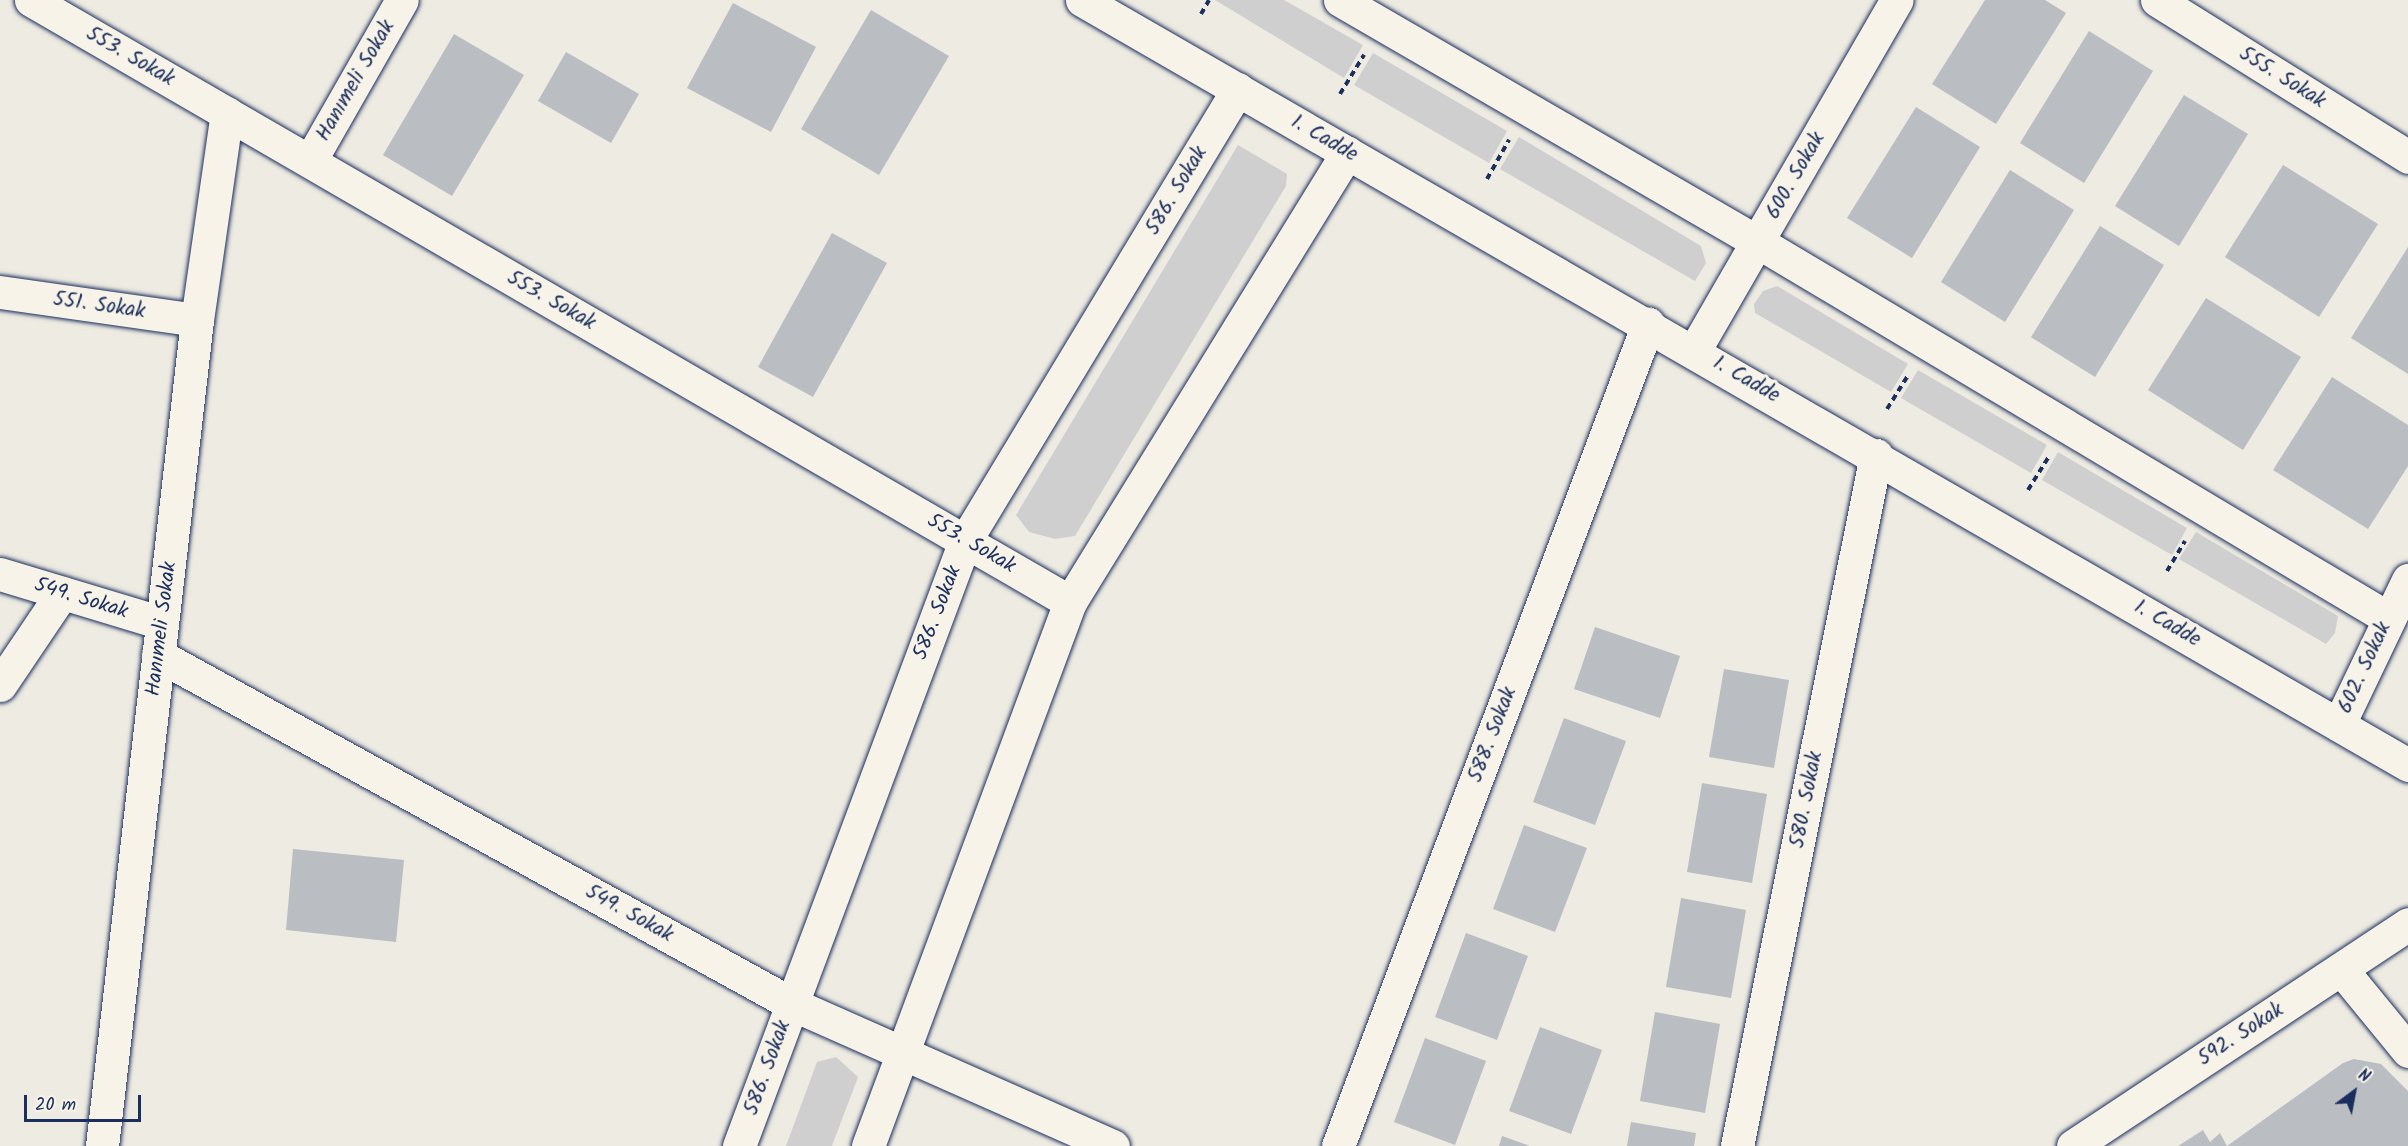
<!DOCTYPE html>
<html>
<head>
<meta charset="utf-8">
<style>
	body { margin:0 }
	#map { position:relative; width:2408px; height:1146px; overflow:hidden; background:#eeebe2; font-family:Kalam,sans-serif }
	div>[style] { position:absolute }
	.green>* { inset:0; background:#cfcfcf }
	.building>* { inset:0; background:#babdc2 }
	.path>* { height:4px; margin-top:-2px; transform-origin:0; background:repeating-linear-gradient(90deg,#1b2f5e 0 6px,transparent 0 10.5px) }
	.roads { filter:drop-shadow(0 0 2px #1b2f5e) drop-shadow(0 0 2px #1b2f5e) }
	.minor>* { height:33px; margin:-16.5px; padding:0 16.5px; transform-origin:16.5px; border-radius:16.5px; background:#f7f3e8 }
	span { translate:-50% -50%; white-space:nowrap; text-align:center; line-height:1.15; -webkit-text-stroke:6px #f7f3e8; paint-order:stroke }
	.street-label { font-size:21px; color:#1b2f5e }
	.north { position:absolute; left:2324px; top:1062px; width:60px; height:60px; -webkit-text-stroke:4px #f7f3e8; paint-order:stroke; rotate:32deg; font-size:16px; font-weight:700; line-height:24px; text-align:center; color:#1b2f5e }
	.north::after { content:''; display:block; margin:auto; width:21px; height:27px; background:#1b2f5e; clip-path:polygon(50% 0,100% 100%,50% 72%,0 100%) }
	.scale { position:absolute; left:24px; top:1095px; width:117px; height:27px; box-sizing:border-box; border:3px solid #1b2f5e; border-top:0; padding-left:8px; font-size:18px; line-height:21px; white-space:nowrap; color:#1b2f5e; -webkit-text-stroke:4px #f7f3e8; paint-order:stroke }
</style>
</head>
<body>
<div id="map">
	<div class="green">
		<i style="clip-path:polygon(1215px 0,1284px 0,1363px 45px,1344px 78px)"></i>
		<i style="clip-path:polygon(1373px 53px,1507px 131px,1489px 163px,1354px 85px)"></i>
		<i style="clip-path:polygon(1519px 137px,1701px 246px,1706px 263px,1695px 281px,1500px 169px)"></i>
		<i style="clip-path:polygon(1238px 145px,1287px 174px,1286px 186px,1075px 536px,1055px 539px,1029px 532px,1016px 515px)"></i>
		<i style="clip-path:polygon(1777px 286px,1908px 364px,1891px 392px,1755px 313px,1754px 304px,1763px 291px)"></i>
		<i style="clip-path:polygon(1918px 370px,2047px 445px,2031px 473px,1901px 398px)"></i>
		<i style="clip-path:polygon(2058px 452px,2187px 528px,2172px 555px,2042px 480px)"></i>
		<i style="clip-path:polygon(2196px 532px,2338px 616px,2335px 633px,2326px 644px,2179px 559px)"></i>
		<i style="clip-path:polygon(836px 1057px,858px 1077px,832px 1146px,786px 1146px,817px 1062px)"></i>
	</div>
	<div class="building">
		<i style="clip-path:polygon(1985px 0,2045px 0,2066px 13px,1996px 124px,1932px 84px)"></i>
		<i style="clip-path:polygon(733px 3px,816px 47px,771px 132px,687px 88px)"></i>
		<i style="clip-path:polygon(871px 10px,949px 56px,879px 175px,801px 129px)"></i>
		<i style="clip-path:polygon(2089px 31px,2153px 71px,2084px 183px,2020px 143px)"></i>
		<i style="clip-path:polygon(454px 34px,524px 75px,452px 196px,383px 155px)"></i>
		<i style="clip-path:polygon(566px 52px,639px 94px,611px 143px,538px 101px)"></i>
		<i style="clip-path:polygon(2184px 95px,2248px 134px,2179px 246px,2115px 206px)"></i>
		<i style="clip-path:polygon(1916px 107px,1980px 147px,1912px 258px,1847px 218px)"></i>
		<i style="clip-path:polygon(2283px 165px,2378px 224px,2319px 317px,2225px 257px)"></i>
		<i style="clip-path:polygon(2010px 170px,2074px 210px,2005px 322px,1941px 282px)"></i>
		<i style="clip-path:polygon(2100px 226px,2164px 265px,2095px 377px,2031px 337px)"></i>
		<i style="clip-path:polygon(832px 233px,887px 263px,813px 397px,758px 367px)"></i>
		<i style="clip-path:polygon(2408px 247px,2408px 374px,2351px 338px)"></i>
		<i style="clip-path:polygon(2206px 298px,2301px 357px,2243px 450px,2148px 390px)"></i>
		<i style="clip-path:polygon(2332px 377px,2408px 425px,2408px 466px,2368px 529px,2273px 470px)"></i>
		<i style="clip-path:polygon(1595px 627px,1680px 656px,1660px 718px,1574px 689px)"></i>
		<i style="clip-path:polygon(1724px 669px,1789px 680px,1774px 768px,1709px 757px)"></i>
		<i style="clip-path:polygon(1564px 718px,1626px 741px,1595px 825px,1533px 802px)"></i>
		<i style="clip-path:polygon(1702px 783px,1767px 794px,1752px 883px,1687px 872px)"></i>
		<i style="clip-path:polygon(1524px 825px,1587px 848px,1555px 932px,1493px 909px)"></i>
		<i style="clip-path:polygon(293px 849px,404px 860px,396px 942px,286px 930px)"></i>
		<i style="clip-path:polygon(1681px 898px,1746px 910px,1731px 998px,1666px 987px)"></i>
		<i style="clip-path:polygon(1466px 933px,1528px 956px,1497px 1040px,1435px 1017px)"></i>
		<i style="clip-path:polygon(1655px 1012px,1720px 1024px,1705px 1113px,1640px 1101px)"></i>
		<i style="clip-path:polygon(1540px 1027px,1602px 1050px,1571px 1134px,1509px 1111px)"></i>
		<i style="clip-path:polygon(1425px 1038px,1486px 1061px,1455px 1145px,1394px 1122px)"></i>
		<i style="clip-path:polygon(2354px 1059px,2381px 1064px,2408px 1091px,2408px 1146px,2178px 1146px,2203px 1130px,2210px 1142px,2220px 1133px,2227px 1146px,2343px 1063px)"></i>
		<i style="clip-path:polygon(1631px 1122px,1696px 1133px,1694px 1146px,1627px 1146px)"></i>
		<i style="clip-path:polygon(1502px 1136px,1530px 1146px,1499px 1146px)"></i>
	</div>
	<div class="path">
		<i style="left:1201px;top:14px;width:16px;rotate:-60deg"></i>
		<i style="left:1340px;top:94px;width:46px;rotate:-58.4deg"></i>
		<i style="left:1487px;top:179px;width:45px;rotate:-60.6deg"></i>
		<i style="left:1887px;top:409px;width:40px;rotate:-58deg"></i>
		<i style="left:2028px;top:490px;width:38px;rotate:-58deg"></i>
		<i style="left:2167px;top:571px;width:35px;rotate:-59deg"></i>
	</div>
	<div class="roads">
		<div class="minor">
			<i style="left:31px;top:0;width:1201px;rotate:30.09deg"></i>
			<i style="left:1082px;top:0;width:1531px;rotate:29.98deg"></i>
			<i style="left:1340px;top:0;width:483px;rotate:30.1deg"></i>
			<i style="left:1758px;top:242px;width:734px;rotate:30.83deg"></i>
			<i style="left:2157px;top:0;width:296px;rotate:32deg"></i>
			<i style="left:310px;top:161px;width:185px;rotate:-60.3deg"></i>
			<i style="left:0;top:292px;width:199px;rotate:8.1deg"></i>
			<i style="left:1694px;top:351px;width:405px;rotate:-60deg"></i>
			<i style="left:0;top:574px;width:169px;rotate:16.8deg"></i>
			<i style="left:158px;top:655px;width:724px;rotate:28.83deg"></i>
			<i style="left:792px;top:1004px;width:351px;rotate:23.9deg"></i>
			<i style="left:0;top:685px;width:111px;rotate:-56deg"></i>
			<i style="left:2339px;top:724px;width:160px;rotate:-64.4deg"></i>
			<i style="left:2341px;top:969px;width:106px;rotate:50.7deg"></i>
			<i style="left:102px;top:1146px;width:831px;rotate:-83.44deg"></i>
			<i style="left:197px;top:320px;width:209px;rotate:-81.8deg"></i>
			<i style="left:739px;top:1146px;width:646px;rotate:-69.52deg"></i>
			<i style="left:965px;top:541px;width:528px;rotate:-58.87deg"></i>
			<i style="left:868px;top:1146px;width:580px;rotate:-69.63deg"></i>
			<i style="left:1070px;top:602px;width:528px;rotate:-58.33deg"></i>
			<i style="left:1338px;top:1146px;width:879px;rotate:-69.34deg"></i>
			<i style="left:1737px;top:1146px;width:705px;rotate:-78.63deg"></i>
			<i style="left:2073px;top:1146px;width:402px;rotate:-33.5deg"></i>
		</div>
	</div>
	<div class="street-label">
		<span style="left:130px;top:57px;rotate:30deg">553. Sokak</span>
		<span style="left:2282px;top:78px;rotate:32deg">555. Sokak</span>
		<span style="left:356px;top:81px;rotate:-60deg">Hanımeli Sokak</span>
		<span style="left:1324px;top:139px;rotate:30deg">1. Cadde</span>
		<span style="left:1796px;top:176px;rotate:-60deg">600. Sokak</span>
		<span style="left:1177px;top:191px;rotate:-59deg">586. Sokak</span>
		<span style="left:551px;top:301px;rotate:30deg">553. Sokak</span>
		<span style="left:99px;top:306px;rotate:8deg">551. Sokak</span>
		<span style="left:1746px;top:380px;rotate:30deg">1. Cadde</span>
		<span style="left:971px;top:544px;rotate:30deg">553. Sokak</span>
		<span style="left:81px;top:599px;rotate:17deg">549. Sokak</span>
		<span style="left:938px;top:613px;rotate:-69deg">586. Sokak</span>
		<span style="left:2167px;top:624px;rotate:30deg">1. Cadde</span>
		<span style="left:162px;top:629px;rotate:-83deg">Hanımeli Sokak</span>
		<span style="left:2365px;top:668px;rotate:-65deg">602. Sokak</span>
		<span style="left:1493px;top:735px;rotate:-69deg">588. Sokak</span>
		<span style="left:1807px;top:800px;rotate:-79deg">580. Sokak</span>
		<span style="left:629px;top:914px;rotate:29deg">549. Sokak</span>
		<span style="left:2241px;top:1035px;rotate:-33deg">592. Sokak</span>
		<span style="left:768px;top:1068px;rotate:-70deg">586. Sokak</span>
	</div>
	<div class="north">N</div>
	<div class="scale">20 m</div>
</div>
</body>
</html>
